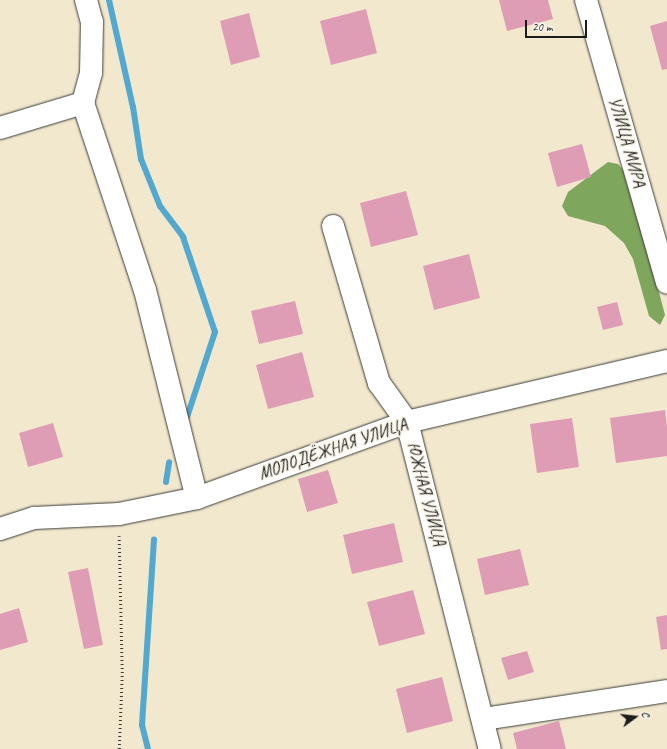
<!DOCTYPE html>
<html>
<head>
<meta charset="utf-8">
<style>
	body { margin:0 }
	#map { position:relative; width:667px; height:749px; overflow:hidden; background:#f1e8ce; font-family:Caveat,sans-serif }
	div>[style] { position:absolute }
	.forest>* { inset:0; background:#7ea65c }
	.stream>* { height:6px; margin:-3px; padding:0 3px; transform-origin:3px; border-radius:3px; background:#53a8cf }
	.building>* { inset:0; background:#df9db5 }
	.path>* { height:2.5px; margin-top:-1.25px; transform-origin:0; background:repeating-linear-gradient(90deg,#3c3b37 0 1px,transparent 0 4px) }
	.roads { filter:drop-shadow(0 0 1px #3c3b37) drop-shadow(0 0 1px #3c3b37) }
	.minor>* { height:22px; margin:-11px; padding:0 11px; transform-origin:11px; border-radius:11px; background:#fff }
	span { translate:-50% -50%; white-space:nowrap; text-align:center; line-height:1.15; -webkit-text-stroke:4px #fbf7ec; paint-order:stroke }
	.street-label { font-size:17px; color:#1c1c1c }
	.north { position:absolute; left:615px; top:697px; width:40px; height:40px; -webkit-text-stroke:3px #fbf7ec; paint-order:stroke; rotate:75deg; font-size:11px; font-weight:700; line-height:16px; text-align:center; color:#1c1c1c }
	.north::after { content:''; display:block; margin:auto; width:14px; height:18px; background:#1c1c1c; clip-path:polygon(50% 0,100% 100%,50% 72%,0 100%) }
	.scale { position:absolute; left:525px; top:20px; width:62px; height:18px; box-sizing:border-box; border:2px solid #1c1c1c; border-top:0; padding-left:5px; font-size:12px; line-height:14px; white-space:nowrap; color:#1c1c1c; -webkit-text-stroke:3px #fbf7ec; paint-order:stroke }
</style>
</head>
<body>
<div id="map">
	<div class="forest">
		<i style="clip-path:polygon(608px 162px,618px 164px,629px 177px,665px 315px,660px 325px,649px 316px,633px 259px,624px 243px,605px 226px,568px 216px,562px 206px,568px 192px)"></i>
	</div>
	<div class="stream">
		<i style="left:109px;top:0;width:110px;rotate:77.4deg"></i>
		<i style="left:133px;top:107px;width:53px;rotate:81.3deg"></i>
		<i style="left:141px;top:159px;width:51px;rotate:68deg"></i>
		<i style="left:160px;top:206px;width:39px;rotate:53deg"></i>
		<i style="left:183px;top:237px;width:100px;rotate:71.4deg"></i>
		<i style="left:215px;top:332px;width:93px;rotate:108.2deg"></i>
		<i style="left:166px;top:482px;width:20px;rotate:-81deg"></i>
		<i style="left:148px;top:749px;width:25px;rotate:-104deg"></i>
		<i style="left:142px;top:725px;width:186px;rotate:-86.3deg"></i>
	</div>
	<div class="building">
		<i style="clip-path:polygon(499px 0,548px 0,553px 19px,507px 31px)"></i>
		<i style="clip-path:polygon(366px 9px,377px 53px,331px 65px,320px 21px)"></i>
		<i style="clip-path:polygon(249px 13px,260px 57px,231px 65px,220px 21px)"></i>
		<i style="clip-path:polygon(667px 21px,667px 69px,662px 70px,650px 26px)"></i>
		<i style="clip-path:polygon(582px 144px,591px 177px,557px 187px,548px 153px)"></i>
		<i style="clip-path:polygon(406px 191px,418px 235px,371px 247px,360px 203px)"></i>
		<i style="clip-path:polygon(469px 254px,480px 298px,434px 310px,423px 266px)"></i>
		<i style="clip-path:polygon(295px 301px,303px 334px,259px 344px,251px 311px)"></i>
		<i style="clip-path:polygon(617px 302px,623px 325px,603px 330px,597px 307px)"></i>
		<i style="clip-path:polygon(302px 352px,314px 397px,268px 409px,256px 365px)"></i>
		<i style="clip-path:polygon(665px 410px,667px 427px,667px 456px,616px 463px,610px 418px)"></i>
		<i style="clip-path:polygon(572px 418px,579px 467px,537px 473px,530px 424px)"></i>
		<i style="clip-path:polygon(53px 423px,63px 457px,28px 467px,19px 433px)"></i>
		<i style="clip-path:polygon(328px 470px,338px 503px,307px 512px,298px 479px)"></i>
		<i style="clip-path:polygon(394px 523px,403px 562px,352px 574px,343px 535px)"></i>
		<i style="clip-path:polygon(520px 549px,529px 585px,485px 595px,477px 559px)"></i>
		<i style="clip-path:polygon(88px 568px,103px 645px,84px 649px,68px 572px)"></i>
		<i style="clip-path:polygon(413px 590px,425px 634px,379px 646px,367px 602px)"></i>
		<i style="clip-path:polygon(19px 608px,28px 642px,0 650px,0 614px)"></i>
		<i style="clip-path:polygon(667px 615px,667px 649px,661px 650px,656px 617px)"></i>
		<i style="clip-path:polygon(527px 651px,534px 672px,508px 680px,501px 658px)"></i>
		<i style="clip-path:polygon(442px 677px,453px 721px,407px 733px,396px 689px)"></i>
		<i style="clip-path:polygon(559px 721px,566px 749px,517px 749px,513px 733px)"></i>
	</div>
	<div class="path">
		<i style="left:119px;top:749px;width:76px;rotate:-87.7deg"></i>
		<i style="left:122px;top:673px;width:137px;rotate:-91.3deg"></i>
	</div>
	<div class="roads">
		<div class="minor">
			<i style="left:86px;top:0;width:23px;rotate:75deg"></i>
			<i style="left:92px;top:22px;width:51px;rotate:91.1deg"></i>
			<i style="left:91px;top:73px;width:31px;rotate:105deg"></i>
			<i style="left:83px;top:103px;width:197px;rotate:71.7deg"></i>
			<i style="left:145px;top:290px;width:214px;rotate:76deg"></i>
			<i style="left:586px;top:0;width:294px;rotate:74deg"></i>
			<i style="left:0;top:128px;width:87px;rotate:-16.8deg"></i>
			<i style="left:333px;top:226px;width:164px;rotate:73.7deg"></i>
			<i style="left:379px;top:383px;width:48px;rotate:54.3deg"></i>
			<i style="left:407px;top:422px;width:337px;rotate:75.8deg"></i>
			<i style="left:0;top:529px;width:36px;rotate:-18deg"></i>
			<i style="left:34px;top:518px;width:85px;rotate:-2.7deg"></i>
			<i style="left:119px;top:514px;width:80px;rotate:-11.6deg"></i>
			<i style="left:197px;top:498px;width:223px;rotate:-19.9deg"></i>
			<i style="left:407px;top:422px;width:267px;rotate:-13.2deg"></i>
			<i style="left:484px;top:719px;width:185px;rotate:-8.7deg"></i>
		</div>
	</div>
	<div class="street-label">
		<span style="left:627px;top:142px;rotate:74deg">УЛИЦА МИРА</span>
		<span style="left:333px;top:449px;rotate:-19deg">МОЛОДЁЖНАЯ УЛИЦА</span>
		<span style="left:426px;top:494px;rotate:75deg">ЮЖНАЯ УЛИЦА</span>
	</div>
	<div class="north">С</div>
	<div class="scale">20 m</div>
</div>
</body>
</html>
